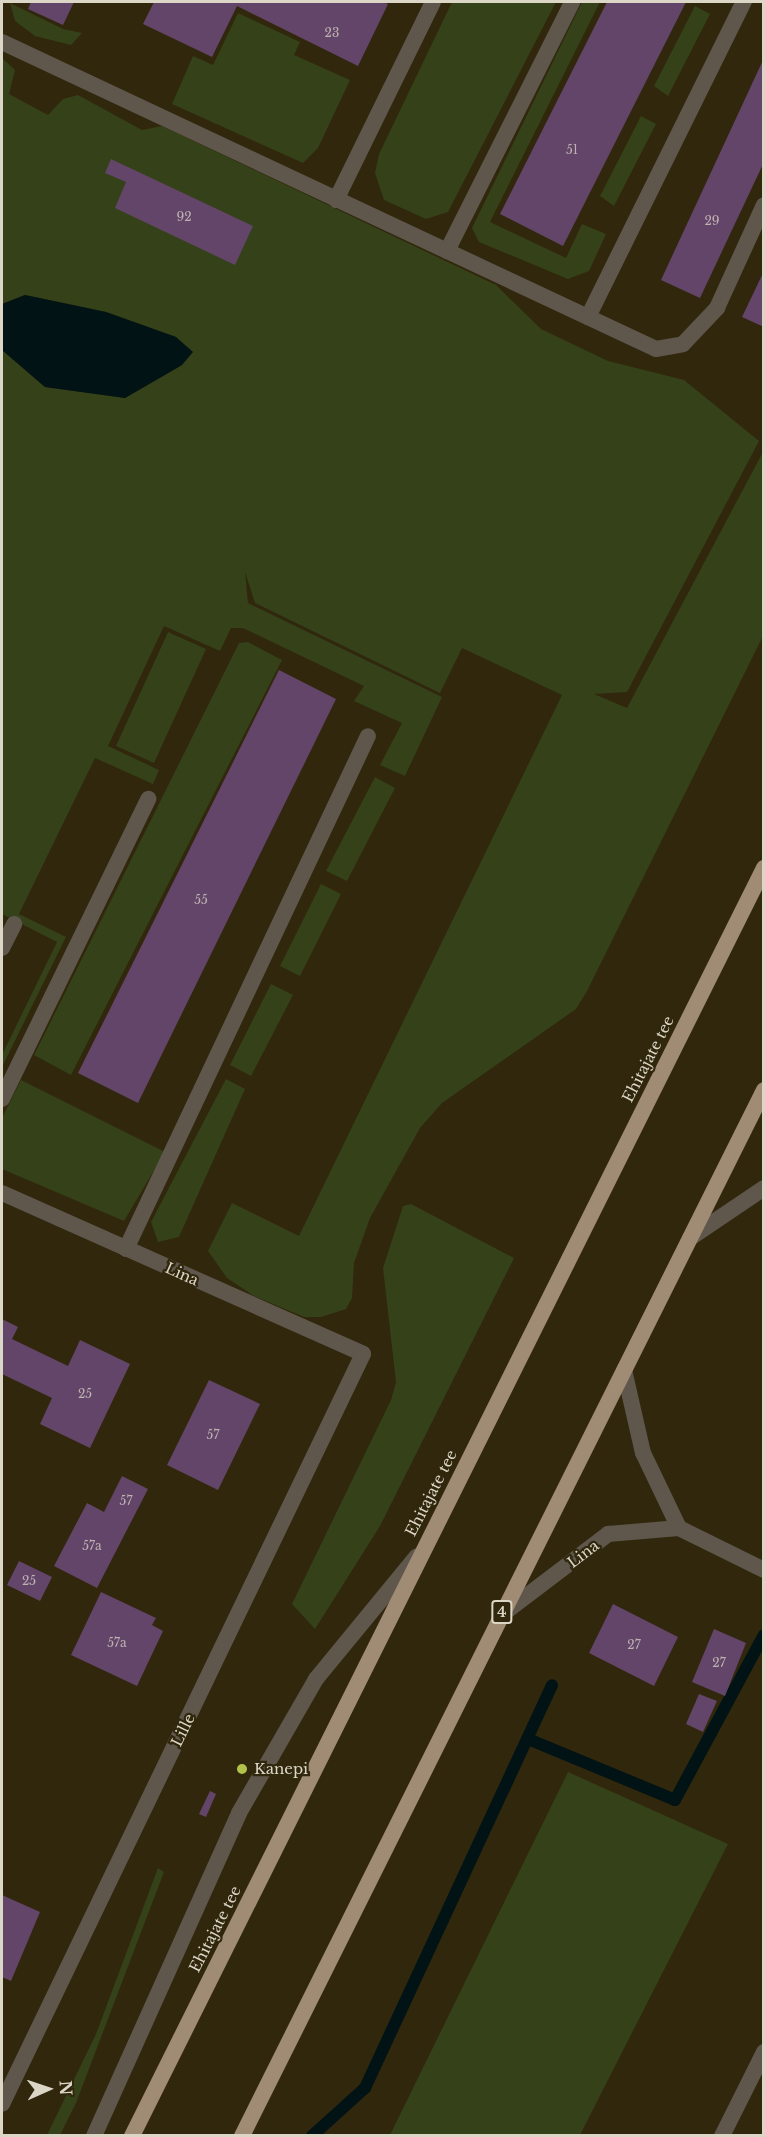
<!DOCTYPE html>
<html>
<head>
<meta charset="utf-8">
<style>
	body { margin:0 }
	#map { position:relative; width:765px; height:2137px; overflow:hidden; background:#30270c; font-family:"Libre Baskerville",serif }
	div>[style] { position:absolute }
	.green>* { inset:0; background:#354119 }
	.water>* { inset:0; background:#011315 }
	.stream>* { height:12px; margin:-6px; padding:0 6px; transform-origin:6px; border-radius:6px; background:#011315 }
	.building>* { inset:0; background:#634569 }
	.service>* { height:16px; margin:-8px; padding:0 8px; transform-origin:8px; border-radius:8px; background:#5f564c }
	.minor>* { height:16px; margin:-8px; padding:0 8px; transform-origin:8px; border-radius:8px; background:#5f564c }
	.trunk>* { height:16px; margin:-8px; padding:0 8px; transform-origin:8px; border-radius:8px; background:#a08b74 }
	.dots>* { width:16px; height:16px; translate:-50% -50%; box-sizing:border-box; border:3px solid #30270c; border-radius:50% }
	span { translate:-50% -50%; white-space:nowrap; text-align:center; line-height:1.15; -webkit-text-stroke:4.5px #30270c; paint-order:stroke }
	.number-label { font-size:12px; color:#beb2b0 }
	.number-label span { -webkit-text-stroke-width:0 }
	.shield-label span { padding:2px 4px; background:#30270c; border:2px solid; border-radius:4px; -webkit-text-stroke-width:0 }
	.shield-label { font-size:14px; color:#dcd6c7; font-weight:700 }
	.street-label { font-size:15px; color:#dcd6c7 }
	.poi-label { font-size:15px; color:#dcd6c7 }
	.left { translate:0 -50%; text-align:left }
	.frame { position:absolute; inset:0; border:3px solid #dcd6c7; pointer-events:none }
	.north { position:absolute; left:18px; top:2059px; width:60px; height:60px; -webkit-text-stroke:4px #30270c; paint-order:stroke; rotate:87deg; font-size:16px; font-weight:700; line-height:24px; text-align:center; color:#dcd6c7 }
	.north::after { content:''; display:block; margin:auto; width:21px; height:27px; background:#dcd6c7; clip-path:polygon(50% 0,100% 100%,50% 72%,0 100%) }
</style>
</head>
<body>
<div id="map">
	<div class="green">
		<i style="clip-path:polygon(452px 2px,556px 2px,448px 212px,426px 219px,384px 200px,375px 173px,379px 154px)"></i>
		<i style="clip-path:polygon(582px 2px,600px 2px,490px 222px,566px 258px,582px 224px,606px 234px,589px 271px,568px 279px,479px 242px,472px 228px)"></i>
		<i style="clip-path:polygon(10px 3px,63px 29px,82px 33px,71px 45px,35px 36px,15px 21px)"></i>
		<i style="clip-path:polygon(695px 6px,710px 14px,668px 96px,654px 86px)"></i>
		<i style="clip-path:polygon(238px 13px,300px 42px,294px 55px,350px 80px,318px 148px,303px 163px,172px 104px,193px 56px,213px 65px)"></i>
		<i style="clip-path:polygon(2px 58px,15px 70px,9px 94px,48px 115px,63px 99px,78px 95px,142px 130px,162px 126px,496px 285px,541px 329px,608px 361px,684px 380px,759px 441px,627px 692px,594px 694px,627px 708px,764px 450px,763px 636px,587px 991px,576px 1009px,442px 1103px,420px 1128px,370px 1218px,354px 1263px,352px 1298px,346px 1309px,321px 1317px,304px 1317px,254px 1296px,227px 1278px,208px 1251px,232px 1203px,299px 1236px,562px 695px,462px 648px,440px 693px,255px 603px,245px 572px,248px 603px,442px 697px,405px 776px,380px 765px,402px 723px,354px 701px,364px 686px,243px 628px,231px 628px,220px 651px,164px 626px,108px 746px,159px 770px,153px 784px,95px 758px,19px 914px,66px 937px,2px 1067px,2px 1055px,57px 942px,2px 914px,2px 350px,45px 387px,125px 398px,182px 365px,176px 337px,106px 312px,25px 295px,2px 304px)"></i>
		<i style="clip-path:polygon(641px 116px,656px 124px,614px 206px,600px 196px)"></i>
		<i style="clip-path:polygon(168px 632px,206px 649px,154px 763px,116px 746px)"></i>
		<i style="clip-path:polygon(248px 642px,282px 660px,71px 1075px,34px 1055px,239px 643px)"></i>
		<i style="clip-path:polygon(375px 777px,395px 788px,347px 881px,326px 871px)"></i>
		<i style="clip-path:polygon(321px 884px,341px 894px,300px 976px,280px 966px)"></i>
		<i style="clip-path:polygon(271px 984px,293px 995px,251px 1076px,230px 1065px)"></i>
		<i style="clip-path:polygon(226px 1079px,245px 1089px,179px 1237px,158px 1242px,151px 1222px)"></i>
		<i style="clip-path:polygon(21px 1080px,165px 1152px,124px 1221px,2px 1169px,2px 1118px)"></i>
		<i style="clip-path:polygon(411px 1204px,514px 1258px,380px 1526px,315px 1629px,292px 1604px,391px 1400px,396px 1382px,383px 1268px,403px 1206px)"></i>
		<i style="clip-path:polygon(568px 1772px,728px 1844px,580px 2135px,390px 2135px)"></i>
		<i style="clip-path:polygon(158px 1868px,164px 1872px,76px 2103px,60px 2135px,47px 2135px,96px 2034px)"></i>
	</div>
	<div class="water">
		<i style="clip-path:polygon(25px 295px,106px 312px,176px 337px,193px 352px,182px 365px,125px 398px,45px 387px,2px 350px,2px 304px)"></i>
	</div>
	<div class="stream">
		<i style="left:528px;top:1739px;width:159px;rotate:22.5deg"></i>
		<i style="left:675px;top:1800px;width:187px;rotate:-61.7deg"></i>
		<i style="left:312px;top:2136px;width:72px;rotate:-42.2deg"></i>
		<i style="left:365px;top:2088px;width:444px;rotate:-65.1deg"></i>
	</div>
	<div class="building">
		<i style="clip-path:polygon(31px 2px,74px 2px,63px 25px,28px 9px)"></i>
		<i style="clip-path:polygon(154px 2px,383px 2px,388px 4px,358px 66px,237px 6px,212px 57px,143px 24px)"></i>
		<i style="clip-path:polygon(607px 2px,686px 2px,563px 246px,500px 214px)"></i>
		<i style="clip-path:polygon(764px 58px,764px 162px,700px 298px,661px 280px)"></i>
		<i style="clip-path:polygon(111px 159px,253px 226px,235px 265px,115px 208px,126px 182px,105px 173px)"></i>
		<i style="clip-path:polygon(764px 271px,764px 327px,742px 317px)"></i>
		<i style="clip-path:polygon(279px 670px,336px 699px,138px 1103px,78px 1073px)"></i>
		<i style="clip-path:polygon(2px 1319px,18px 1327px,12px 1339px,68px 1366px,80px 1340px,130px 1364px,90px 1448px,40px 1424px,52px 1398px,2px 1374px)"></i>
		<i style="clip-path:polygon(209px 1380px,260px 1404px,218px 1490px,167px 1465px)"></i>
		<i style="clip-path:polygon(122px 1476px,148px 1489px,97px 1588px,54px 1566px,87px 1503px,104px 1512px)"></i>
		<i style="clip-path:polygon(19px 1561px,52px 1577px,40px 1601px,7px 1585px)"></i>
		<i style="clip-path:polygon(101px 1592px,156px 1618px,152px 1625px,163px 1631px,137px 1686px,71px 1655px)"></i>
		<i style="clip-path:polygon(613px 1604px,678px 1637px,654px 1686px,589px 1653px)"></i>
		<i style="clip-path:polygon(714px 1629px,746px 1643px,725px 1696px,692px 1682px)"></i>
		<i style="clip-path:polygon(699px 1694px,717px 1701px,703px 1732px,686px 1724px)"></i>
		<i style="clip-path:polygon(210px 1791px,216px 1794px,206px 1817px,199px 1814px)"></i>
		<i style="clip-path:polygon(2px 1895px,40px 1912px,11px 1981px,2px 1977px)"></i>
	</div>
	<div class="service">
		<i style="left:2px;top:948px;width:27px;rotate:-63deg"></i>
		<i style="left:2px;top:1099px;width:334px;rotate:-64deg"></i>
		<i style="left:690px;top:1238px;width:89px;rotate:-34deg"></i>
		<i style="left:94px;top:2136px;width:354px;rotate:-65.8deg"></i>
		<i style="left:239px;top:1813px;width:155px;rotate:-60.1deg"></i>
		<i style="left:316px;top:1679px;width:159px;rotate:-50.6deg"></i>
		<i style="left:722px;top:2136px;width:94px;rotate:-63.4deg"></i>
	</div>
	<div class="minor">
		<i style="left:2px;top:42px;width:722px;rotate:25.15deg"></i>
		<i style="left:656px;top:349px;width:27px;rotate:-10deg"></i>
		<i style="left:683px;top:344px;width:50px;rotate:-46.6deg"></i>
		<i style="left:717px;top:308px;width:113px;rotate:-65.5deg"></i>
		<i style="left:336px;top:200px;width:220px;rotate:-63.9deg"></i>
		<i style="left:447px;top:251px;width:279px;rotate:-63.3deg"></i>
		<i style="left:588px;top:317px;width:352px;rotate:-63.7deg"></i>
		<i style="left:2px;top:1193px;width:395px;rotate:24deg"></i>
		<i style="left:363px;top:1354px;width:832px;rotate:115.7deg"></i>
		<i style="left:126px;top:1249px;width:567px;rotate:-64.75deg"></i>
		<i style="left:679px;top:1528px;width:95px;rotate:26.3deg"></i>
		<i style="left:500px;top:1616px;width:136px;rotate:-37.2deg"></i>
		<i style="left:608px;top:1534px;width:71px;rotate:-4.8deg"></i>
		<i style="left:679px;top:1528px;width:83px;rotate:-115.6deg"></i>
		<i style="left:643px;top:1453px;width:85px;rotate:-102.9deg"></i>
	</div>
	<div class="trunk">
		<i style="left:132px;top:2136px;width:1417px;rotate:-63.51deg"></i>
		<i style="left:242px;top:2136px;width:1169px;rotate:-63.48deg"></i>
	</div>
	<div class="dots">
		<i style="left:242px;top:1769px;background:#b3c24b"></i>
	</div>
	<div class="number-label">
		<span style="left:332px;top:33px">23</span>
		<span style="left:572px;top:150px">51</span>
		<span style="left:184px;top:217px">92</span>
		<span style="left:712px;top:221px">29</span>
		<span style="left:201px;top:900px">55</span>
		<span style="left:85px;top:1394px">25</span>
		<span style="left:213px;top:1435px">57</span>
		<span style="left:126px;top:1501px">57</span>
		<span style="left:92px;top:1546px">57a</span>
		<span style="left:29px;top:1581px">25</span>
		<span style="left:117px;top:1643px">57a</span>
		<span style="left:634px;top:1645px">27</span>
		<span style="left:719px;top:1663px">27</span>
	</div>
	<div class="shield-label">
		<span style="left:502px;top:1612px">4</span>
	</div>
	<div class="street-label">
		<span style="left:648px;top:1059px;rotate:-63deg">Ehitajate tee</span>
		<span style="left:182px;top:1274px;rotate:24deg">Lina</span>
		<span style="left:431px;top:1493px;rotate:-63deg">Ehitajate tee</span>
		<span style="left:583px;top:1554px;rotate:-37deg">Lina</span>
		<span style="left:183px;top:1730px;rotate:-64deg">Lille</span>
		<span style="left:215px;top:1929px;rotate:-63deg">Ehitajate tee</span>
	</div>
	<div class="poi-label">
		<span class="left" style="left:254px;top:1769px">Kanepi</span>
	</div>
	<div class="frame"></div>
	<div class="north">N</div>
</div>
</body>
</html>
